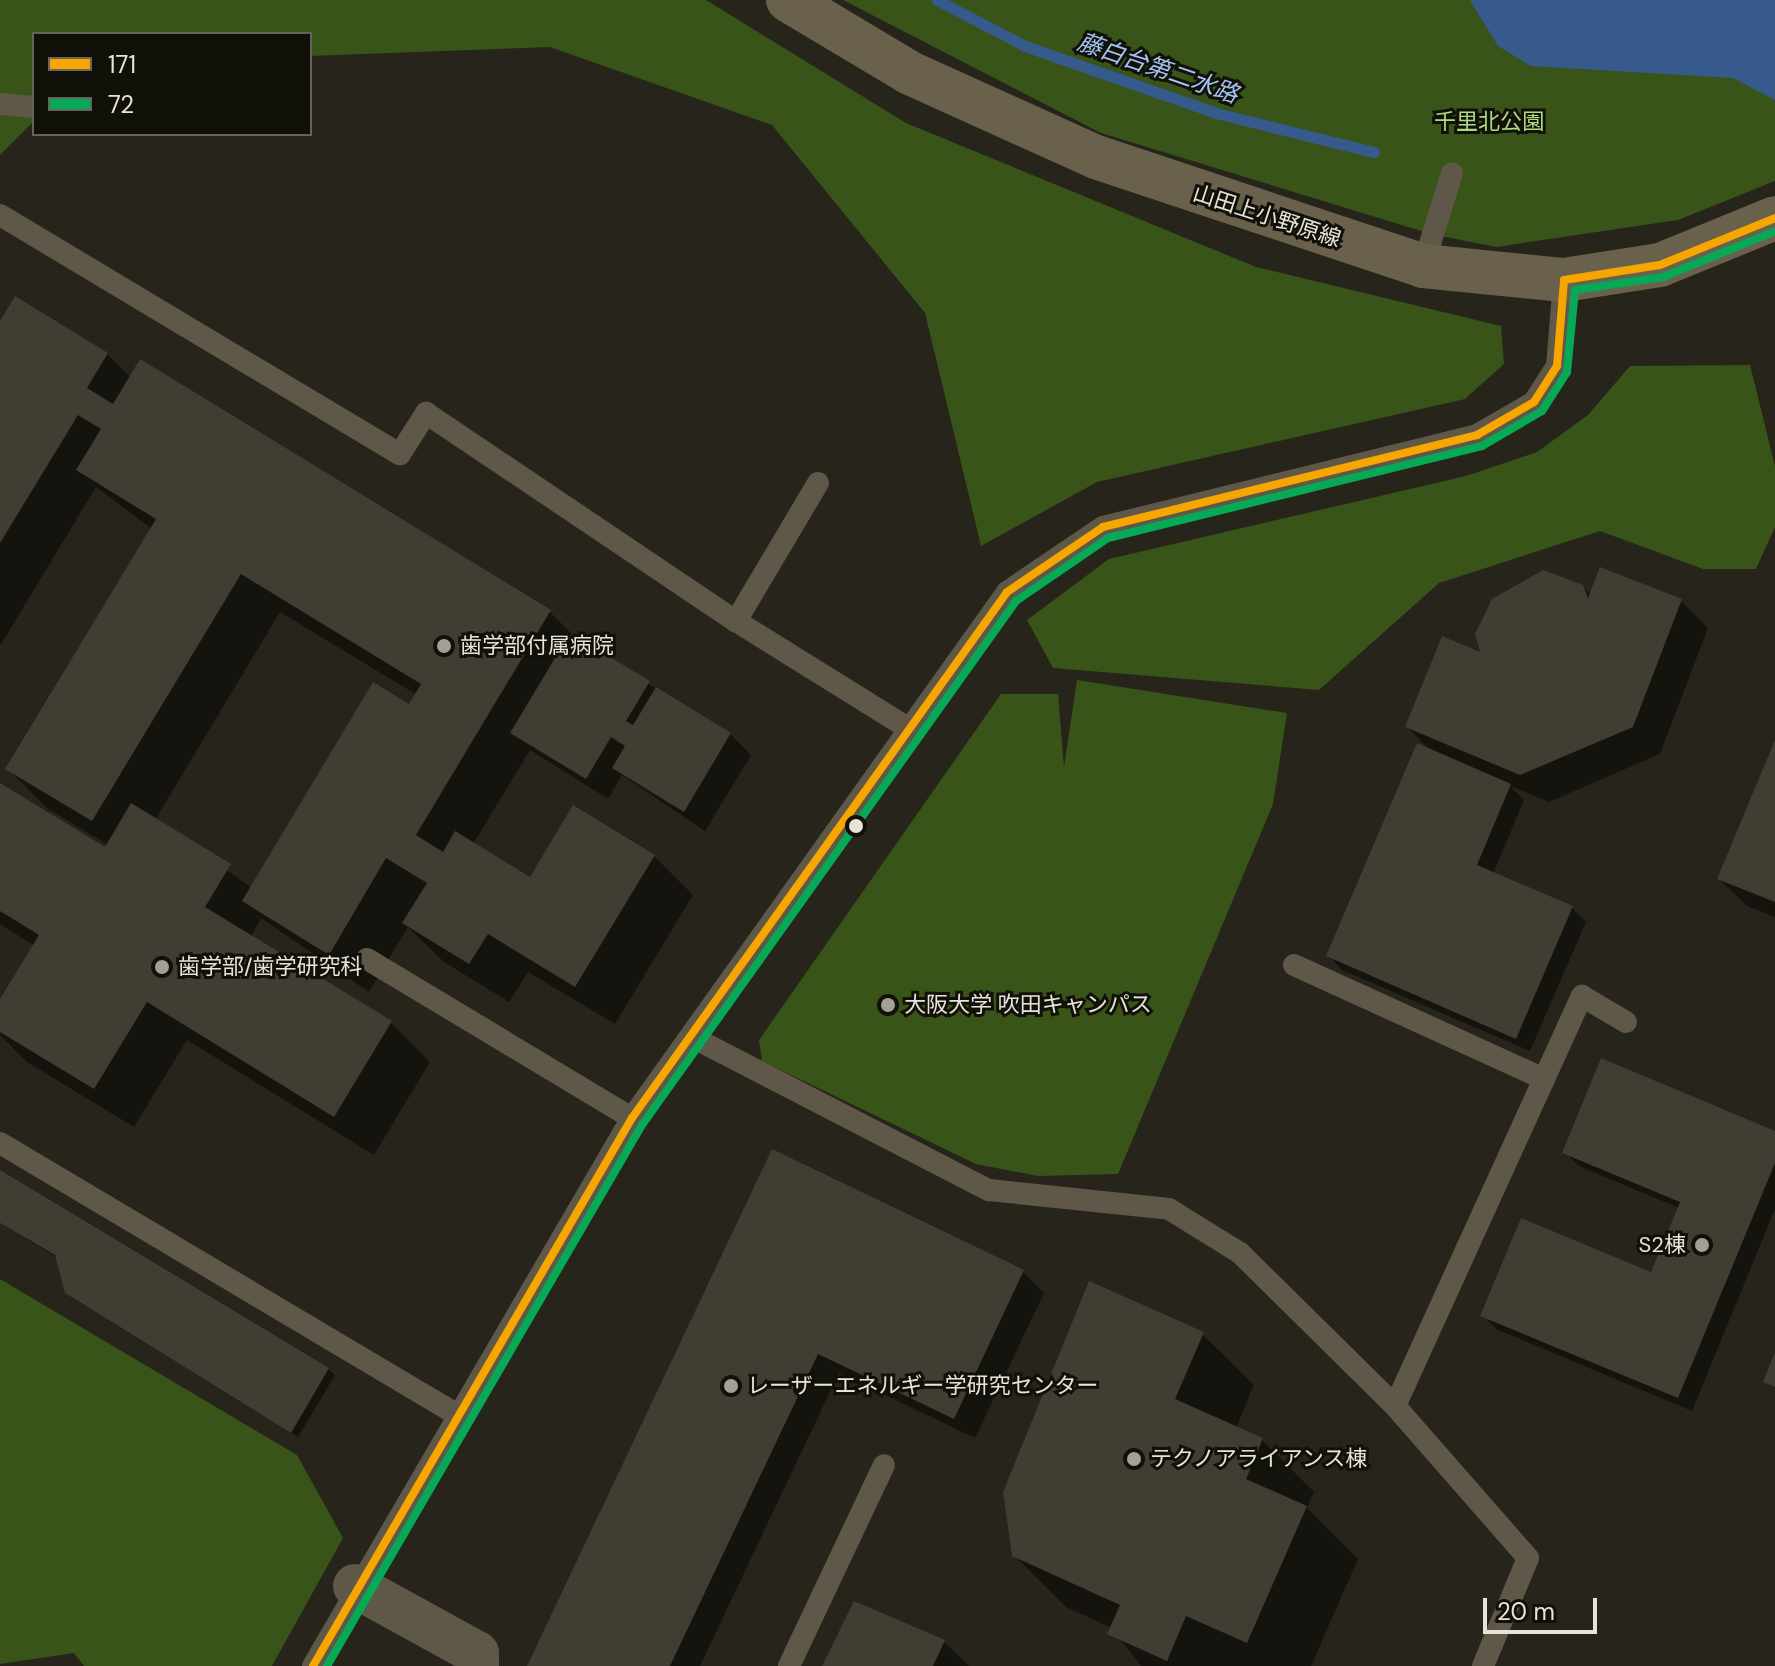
<!DOCTYPE html>
<html>
<head>
<meta charset="utf-8">
<style>
	body { margin:0 }
	#map { position:relative; width:1775px; height:1666px; overflow:hidden; background:#26241b; font-family:"DM Sans","Noto Sans JP",sans-serif }
	div>[style] { position:absolute }
	.green>* { inset:0; background:#395418 }
	.water>* { inset:0; background:#375a8d }
	.shadow>* { inset:0; background:#0007 }
	.stream>* { height:11px; margin:-5.5px; padding:0 5.5px; transform-origin:5.5px; border-radius:5.5px; background:#375a8d }
	.building>* { inset:0; background:#403e33 }
	.lane>* { height:22px; margin:-11px; padding:0 11px; transform-origin:11px; border-radius:11px; background:#5f5747 }
	.street>* { height:44px; margin:-22px; padding:0 22px; transform-origin:22px; border-radius:22px; background:#5f5747 }
	.secondary>* { height:44px; margin:-22px; padding:0 22px; transform-origin:22px; border-radius:22px; background:#6a614d }
	.bus-1>* { height:8px; margin:-4px; padding:0 4px; transform-origin:4px; border-radius:4px; background:#f7a600 }
	.bus-2>* { height:8px; margin:-4px; padding:0 4px; transform-origin:4px; border-radius:4px; background:#06aa56 }
	.dots>* { width:22px; height:22px; translate:-50% -50%; box-sizing:border-box; border:4px solid #111009; border-radius:50% }
	span { translate:-50% -50%; white-space:nowrap; text-align:center; line-height:1.15; -webkit-text-stroke:6px #111009; paint-order:stroke }
	.park-label { font-size:22px; color:#acdc7e }
	.street-label { font-size:22px; color:#e6e4da }
	.poi-label { font-size:22px; color:#e6e4da }
	.left { translate:0 -50%; text-align:left }
	.right { translate:-100% -50%; text-align:right }
	.water-label { font-size:24px; color:#a3c4f5; font-style:italic }
	.legend { position:absolute; left:32px; top:32px; width:280px; height:104px; box-sizing:border-box; background:#111009; border:2px solid #66655d; margin:0; padding:10px 14px; list-style:none; font-size:24px; color:#e6e4da }
	.legend li { display:flex; align-items:center; gap:16px; height:40px }
	.legend b { width:40px; border:2px solid #66655d }
	.scale { position:absolute; left:1483px; top:1598px; width:114px; height:36px; box-sizing:border-box; border:4px solid #e6e4da; border-top:0; padding-left:10px; font-size:24px; line-height:28px; white-space:nowrap; color:#e6e4da; -webkit-text-stroke:6px #111009; paint-order:stroke }
</style>
</head>
<body>
<div id="map">
	<div class="green">
		<i style="clip-path:polygon(0 0,706px 0,906px 123px,1256px 267px,1501px 326px,1504px 364px,1465px 399px,1097px 482px,981px 546px,925px 313px,772px 125px,550px 47px,310px 56px,310px 34px,34px 34px,34px 121px,0 155px)"></i>
		<i style="clip-path:polygon(843px 0,1775px 0,1775px 181px,1678px 220px,1496px 247px,1431px 234px,1101px 133px)"></i>
		<i style="clip-path:polygon(1750px 365px,1775px 466px,1775px 527px,1756px 569px,1703px 569px,1600px 531px,1439px 583px,1319px 690px,1053px 668px,1027px 620px,1109px 559px,1466px 476px,1537px 452px,1588px 415px,1630px 366px)"></i>
		<i style="clip-path:polygon(1077px 680px,1287px 713px,1273px 804px,1118px 1174px,1038px 1176px,976px 1164px,762px 1061px,759px 1040px,1001px 694px,1058px 694px,1064px 767px)"></i>
		<i style="clip-path:polygon(0 1279px,297px 1455px,343px 1538px,272px 1666px,84px 1666px,74px 1653px,0 1664px)"></i>
	</div>
	<div class="water">
		<i style="clip-path:polygon(1470px 0,1775px 0,1775px 100px,1733px 78px,1531px 66px,1498px 46px)"></i>
	</div>
	<div class="shadow">
		<i style="clip-path:polygon(evenodd,0 325px,107px 354px,131px 378px,550px 612px,579px 641px,730px 734px,751px 755px,705px 831px,622px 775px,608px 799px,530px 750px,473px 844px,530px 879px,654px 856px,693px 895px,615px 1024px,528px 972px,509px 1002px,444px 962px,408px 927px,369px 992px,261px 918px,251px 937px,391px 1023px,430px 1062px,374px 1155px,187px 1040px,134px 1127px,27px 1062px,0 1035px,0 1003px,35px 946px,0 924px,0 786px,105px 850px,108px 845px,47px 808px,8px 769px,152px 529px,96px 487px,0 646px,0 325px,280px 612px,417px 695px,252px 888px,155px 820px,280px 612px)"></i>
		<i style="clip-path:polygon(1582px 586px,1591px 595px,1681px 601px,1708px 628px,1660px 754px,1549px 802px,1510px 786px,1524px 800px,1493px 874px,1572px 908px,1586px 922px,1530px 1051px,1342px 970px,1329px 956px,1432px 752px,1407px 727px,1483px 656px)"></i>
		<i style="clip-path:polygon(1775px 745px,1775px 917px,1747px 906px,1719px 879px)"></i>
		<i style="clip-path:polygon(1775px 1133px,1775px 1209px,1692px 1411px,1496px 1329px,1483px 1315px,1652px 1275px,1679px 1208px,1579px 1166px,1565px 1152px)"></i>
		<i style="clip-path:polygon(773px 1152px,1023px 1272px,1044px 1293px,975px 1438px,839px 1373px,700px 1666px,530px 1666px)"></i>
		<i style="clip-path:polygon(0 1172px,328px 1369px,335px 1375px,298px 1437px,74px 1299px,58px 1258px,0 1223px)"></i>
		<i style="clip-path:polygon(1202px 1334px,1254px 1385px,1236px 1428px,1262px 1440px,1314px 1492px,1307px 1508px,1358px 1559px,1311px 1666px,1141px 1666px,1112px 1628px,1066px 1607px,1014px 1555px)"></i>
		<i style="clip-path:polygon(944px 1642px,969px 1666px,824px 1666px)"></i>
	</div>
	<div class="stream">
		<i style="left:937px;top:0;width:99px;rotate:27.6deg"></i>
		<i style="left:1025px;top:46px;width:202px;rotate:19.3deg"></i>
		<i style="left:1216px;top:113px;width:163px;rotate:13.9deg"></i>
	</div>
	<div class="building">
		<i style="clip-path:polygon(15px 296px,108px 353px,87px 388px,113px 404px,140px 359px,551px 610px,416px 835px,443px 852px,455px 831px,530px 877px,573px 805px,655px 855px,575px 987px,488px 934px,469px 964px,402px 923px,427px 883px,386px 858px,329px 955px,242px 901px,373px 682px,409px 704px,421px 684px,241px 574px,92px 821px,5px 769px,156px 519px,76px 470px,101px 429px,78px 415px,0 543px,0 321px)"></i>
		<i style="clip-path:polygon(1600px 567px,1682px 599px,1633px 727px,1520px 775px,1405px 727px,1442px 636px,1480px 652px,1475px 634px,1492px 599px,1543px 570px,1583px 585px,1588px 598px)"></i>
		<i style="clip-path:polygon(570px 633px,650px 681px,626px 721px,633px 725px,656px 687px,731px 733px,684px 812px,612px 768px,625px 746px,611px 737px,586px 779px,510px 733px)"></i>
		<i style="clip-path:polygon(1775px 740px,1775px 902px,1717px 879px)"></i>
		<i style="clip-path:polygon(1417px 743px,1511px 784px,1477px 865px,1573px 906px,1516px 1039px,1326px 956px)"></i>
		<i style="clip-path:polygon(0 783px,105px 847px,131px 803px,231px 864px,205px 907px,392px 1021px,334px 1117px,147px 1002px,94px 1089px,0 1032px,0 999px,39px 935px,0 911px)"></i>
		<i style="clip-path:polygon(1601px 1058px,1775px 1131px,1775px 1163px,1678px 1398px,1480px 1316px,1521px 1218px,1651px 1272px,1680px 1202px,1562px 1153px)"></i>
		<i style="clip-path:polygon(772px 1149px,1024px 1270px,954px 1419px,818px 1354px,670px 1666px,527px 1666px)"></i>
		<i style="clip-path:polygon(0 1170px,329px 1368px,291px 1433px,65px 1293px,55px 1255px,0 1223px)"></i>
		<i style="clip-path:polygon(1089px 1281px,1204px 1332px,1175px 1399px,1263px 1438px,1246px 1479px,1307px 1506px,1247px 1643px,1186px 1616px,1167px 1661px,1107px 1634px,1120px 1605px,1012px 1556px,1003px 1492px)"></i>
		<i style="clip-path:polygon(1775px 1352px,1775px 1387px,1763px 1382px)"></i>
		<i style="clip-path:polygon(854px 1601px,945px 1640px,933px 1666px,822px 1666px)"></i>
	</div>
	<div class="lane">
		<i style="left:0;top:104px;width:34px;rotate:5deg"></i>
		<i style="left:0;top:215px;width:466px;rotate:30.9deg"></i>
		<i style="left:400px;top:454px;width:49px;rotate:-57.6deg"></i>
		<i style="left:426px;top:413px;width:373px;rotate:33.9deg"></i>
		<i style="left:1423px;top:266px;width:97px;rotate:-72.7deg"></i>
		<i style="left:818px;top:483px;width:161px;rotate:120.7deg"></i>
		<i style="left:736px;top:621px;width:206px;rotate:31.9deg"></i>
		<i style="left:367px;top:959px;width:309px;rotate:31deg"></i>
		<i style="left:1294px;top:965px;width:275px;rotate:24.5deg"></i>
		<i style="left:692px;top:1037px;width:334px;rotate:27.3deg"></i>
		<i style="left:989px;top:1190px;width:181px;rotate:6deg"></i>
		<i style="left:1169px;top:1209px;width:84px;rotate:31.8deg"></i>
		<i style="left:1240px;top:1253px;width:218px;rotate:44.6deg"></i>
		<i style="left:1395px;top:1406px;width:202px;rotate:48.8deg"></i>
		<i style="left:1528px;top:1558px;width:117px;rotate:112.6deg"></i>
		<i style="left:0;top:1143px;width:530px;rotate:30.72deg"></i>
		<i style="left:1395px;top:1406px;width:451px;rotate:-65.5deg"></i>
		<i style="left:1582px;top:996px;width:51px;rotate:30.6deg"></i>
		<i style="left:313px;top:1666px;width:634px;rotate:-59.8deg"></i>
		<i style="left:632px;top:1118px;width:646px;rotate:-54.51deg"></i>
		<i style="left:1007px;top:592px;width:116px;rotate:-34.1deg"></i>
		<i style="left:1103px;top:527px;width:385px;rotate:-13.8deg"></i>
		<i style="left:1477px;top:435px;width:66px;rotate:-30.1deg"></i>
		<i style="left:1534px;top:402px;width:43px;rotate:-57.4deg"></i>
		<i style="left:1557px;top:366px;width:86px;rotate:-85.3deg"></i>
		<i style="left:789px;top:1666px;width:222px;rotate:-64.7deg"></i>
	</div>
	<div class="street">
		<i style="left:355px;top:1586px;width:139px;rotate:28.8deg"></i>
		<i style="left:477px;top:1653px;width:13px;rotate:90deg"></i>
	</div>
	<div class="secondary">
		<i style="left:788px;top:0;width:142px;rotate:30.9deg"></i>
		<i style="left:910px;top:73px;width:204px;rotate:24.3deg"></i>
		<i style="left:1096px;top:157px;width:345px;rotate:18.4deg"></i>
		<i style="left:1423px;top:266px;width:142px;rotate:5.7deg"></i>
		<i style="left:1564px;top:280px;width:97px;rotate:-8.9deg"></i>
		<i style="left:1660px;top:265px;width:124px;rotate:-22.2deg"></i>
	</div>
	<div class="bus-1">
		<i style="left:313px;top:1666px;width:634px;rotate:-59.8deg"></i>
		<i style="left:632px;top:1118px;width:646px;rotate:-54.51deg"></i>
		<i style="left:1007px;top:592px;width:116px;rotate:-34.1deg"></i>
		<i style="left:1103px;top:527px;width:385px;rotate:-13.8deg"></i>
		<i style="left:1477px;top:435px;width:66px;rotate:-30.1deg"></i>
		<i style="left:1534px;top:402px;width:43px;rotate:-57.4deg"></i>
		<i style="left:1557px;top:366px;width:86px;rotate:-85.3deg"></i>
		<i style="left:1564px;top:280px;width:97px;rotate:-8.9deg"></i>
		<i style="left:1660px;top:265px;width:124px;rotate:-22.2deg"></i>
	</div>
	<div class="bus-2">
		<i style="left:327px;top:1666px;width:626px;rotate:-59.79deg"></i>
		<i style="left:642px;top:1125px;width:644px;rotate:-54.48deg"></i>
		<i style="left:1016px;top:601px;width:112px;rotate:-34.4deg"></i>
		<i style="left:1108px;top:538px;width:385px;rotate:-13.8deg"></i>
		<i style="left:1482px;top:446px;width:69px;rotate:-30.3deg"></i>
		<i style="left:1542px;top:411px;width:46px;rotate:-57.3deg"></i>
		<i style="left:1567px;top:372px;width:82px;rotate:-84.4deg"></i>
		<i style="left:1575px;top:290px;width:89px;rotate:-8.4deg"></i>
		<i style="left:1663px;top:277px;width:121px;rotate:-22.3deg"></i>
	</div>
	<div class="dots">
		<i style="left:444px;top:646px;background:#a3a197"></i>
		<i style="left:856px;top:826px;background:#e6e4da"></i>
		<i style="left:162px;top:967px;background:#a3a197"></i>
		<i style="left:888px;top:1005px;background:#a3a197"></i>
		<i style="left:1702px;top:1245px;background:#a3a197"></i>
		<i style="left:731px;top:1386px;background:#a3a197"></i>
		<i style="left:1134px;top:1459px;background:#a3a197"></i>
	</div>
	<div class="park-label">
		<span style="left:1489px;top:122px">千里北公園</span>
	</div>
	<div class="street-label">
		<span style="left:1267px;top:216px;rotate:18deg">山田上小野原線</span>
	</div>
	<div class="poi-label">
		<span class="left" style="left:460px;top:646px">歯学部付属病院</span>
		<span class="left" style="left:178px;top:967px">歯学部/歯学研究科</span>
		<span class="left" style="left:904px;top:1005px">大阪大学 吹田キャンパス</span>
		<span class="right" style="left:1686px;top:1245px">S2棟</span>
		<span class="left" style="left:747px;top:1386px">レーザーエネルギー学研究センター</span>
		<span class="left" style="left:1150px;top:1459px">テクノアライアンス棟</span>
	</div>
	<div class="water-label">
		<span style="left:1158px;top:68px;rotate:19deg">藤白台第二水路</span>
	</div>
	<ul class="legend">
	<li><b style="height:10px;background:#f7a600"></b>171</li>
	<li><b style="height:10px;background:#06aa56"></b>72</li>
	</ul>
	<div class="scale">20 m</div>
</div>
</body>
</html>
